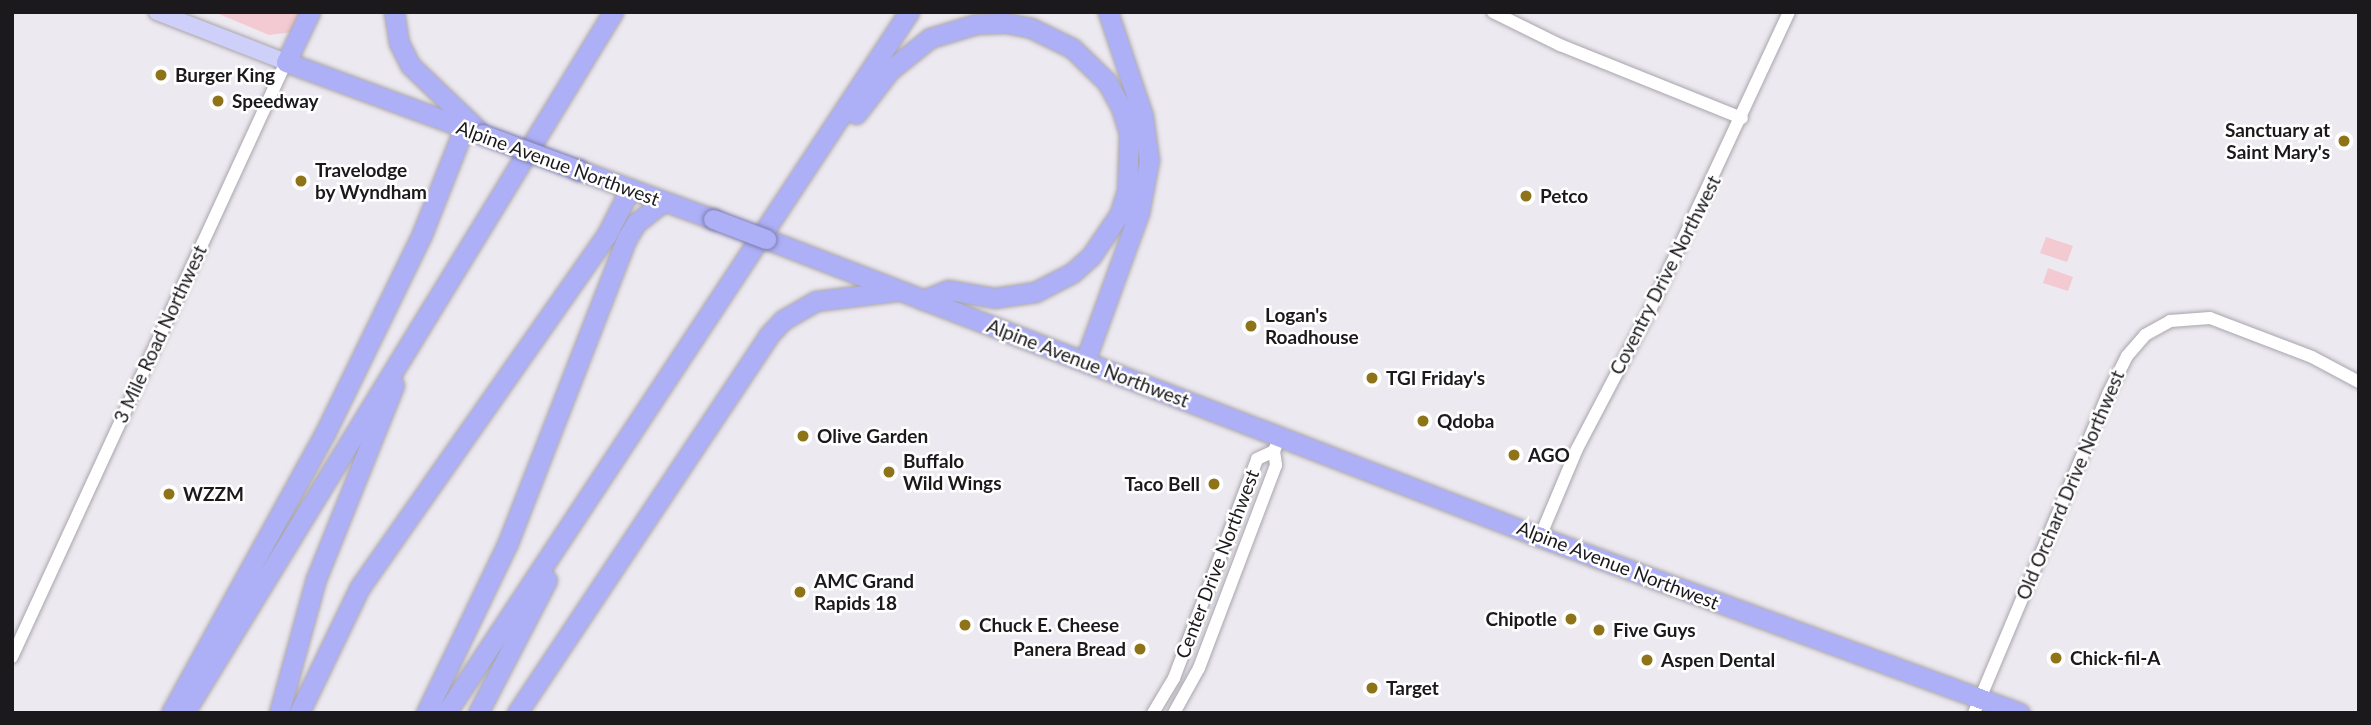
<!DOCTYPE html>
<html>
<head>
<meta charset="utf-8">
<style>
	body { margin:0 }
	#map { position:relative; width:2371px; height:725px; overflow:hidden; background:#ede9f0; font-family:Lato,sans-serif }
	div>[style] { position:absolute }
	.green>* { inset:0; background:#f3cad1 }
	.roads { filter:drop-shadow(0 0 2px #a9a5ac) drop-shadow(0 0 2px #a9a5ac) }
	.minor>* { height:12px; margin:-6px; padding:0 6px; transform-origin:6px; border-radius:6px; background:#fff }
	.major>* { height:16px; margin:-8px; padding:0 8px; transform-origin:8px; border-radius:8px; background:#ced0fa }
	.highway>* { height:19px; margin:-9.5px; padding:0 9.5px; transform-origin:9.5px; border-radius:9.5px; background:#adb0f7 }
	.bridges { filter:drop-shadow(0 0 2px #7a7baa) drop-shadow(0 0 2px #7a7baa) }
	.highway-bridge>* { height:19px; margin:-9.5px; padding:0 9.5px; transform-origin:9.5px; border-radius:9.5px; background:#adb0f7 }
	.dots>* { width:19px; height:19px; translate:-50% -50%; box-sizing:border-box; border:4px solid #fff; border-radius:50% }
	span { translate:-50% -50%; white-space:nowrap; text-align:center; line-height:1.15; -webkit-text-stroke:5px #fff; paint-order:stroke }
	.poi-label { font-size:19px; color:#1b191c; font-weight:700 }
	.left { translate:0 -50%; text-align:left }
	.right { translate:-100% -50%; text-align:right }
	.street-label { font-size:19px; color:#1b191c }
	.frame { position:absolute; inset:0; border:14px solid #1b191c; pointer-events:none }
</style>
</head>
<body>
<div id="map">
	<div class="green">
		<i style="clip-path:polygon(214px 12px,302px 12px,293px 32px,269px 35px)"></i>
		<i style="clip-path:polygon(2046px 237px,2073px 246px,2067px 262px,2040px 253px)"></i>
		<i style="clip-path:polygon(2048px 268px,2073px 277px,2068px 291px,2043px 283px)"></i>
	</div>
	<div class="roads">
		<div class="minor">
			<i style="left:1493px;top:12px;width:75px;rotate:26.2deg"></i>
			<i style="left:1560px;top:45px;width:196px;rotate:21.9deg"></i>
			<i style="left:1540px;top:537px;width:95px;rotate:-67.2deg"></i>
			<i style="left:1577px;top:449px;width:159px;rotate:-62.3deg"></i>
			<i style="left:1651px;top:308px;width:327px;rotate:-65deg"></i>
			<i style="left:12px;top:657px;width:655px;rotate:-65.27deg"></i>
			<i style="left:1153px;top:713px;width:41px;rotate:-59deg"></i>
			<i style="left:1174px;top:678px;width:234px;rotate:-69.2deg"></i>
			<i style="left:1257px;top:459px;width:19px;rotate:-25deg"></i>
			<i style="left:1174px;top:713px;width:51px;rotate:-60.9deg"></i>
			<i style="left:1199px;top:668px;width:217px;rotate:-69.2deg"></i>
			<i style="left:1276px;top:465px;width:14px;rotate:-98deg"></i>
			<i style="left:1274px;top:451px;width:16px;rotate:-68deg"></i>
			<i style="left:1974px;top:713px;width:346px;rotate:-67.2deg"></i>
			<i style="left:2108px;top:394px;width:42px;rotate:-63.4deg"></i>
			<i style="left:2127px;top:356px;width:28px;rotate:-49deg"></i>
			<i style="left:2145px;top:335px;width:29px;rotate:-29deg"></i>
			<i style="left:2170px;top:321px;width:40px;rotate:-4.3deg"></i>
			<i style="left:2210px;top:318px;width:109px;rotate:20.9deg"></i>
			<i style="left:2312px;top:357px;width:53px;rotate:28deg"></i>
		</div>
		<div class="major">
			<i style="left:157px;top:12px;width:138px;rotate:21.2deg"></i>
		</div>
		<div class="highway">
			<i style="left:310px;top:12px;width:55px;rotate:115.6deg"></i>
			<i style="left:286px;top:62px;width:200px;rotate:20.2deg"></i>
			<i style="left:394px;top:12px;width:31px;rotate:81deg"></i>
			<i style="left:399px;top:43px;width:25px;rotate:63deg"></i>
			<i style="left:410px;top:65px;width:91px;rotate:43.7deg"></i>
			<i style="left:856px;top:114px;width:56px;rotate:-52.3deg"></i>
			<i style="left:890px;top:70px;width:51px;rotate:-38.7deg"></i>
			<i style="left:930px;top:38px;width:48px;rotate:-16.9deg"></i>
			<i style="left:976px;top:24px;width:30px;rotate:-2deg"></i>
			<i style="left:1006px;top:23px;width:25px;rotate:11deg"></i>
			<i style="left:1031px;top:28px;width:46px;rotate:26deg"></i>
			<i style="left:1072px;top:48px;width:49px;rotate:44.2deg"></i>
			<i style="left:1107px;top:82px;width:29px;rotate:61deg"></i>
			<i style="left:1121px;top:107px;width:28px;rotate:73deg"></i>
			<i style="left:1129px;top:134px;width:57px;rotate:92deg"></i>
			<i style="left:1127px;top:191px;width:25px;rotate:108deg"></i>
			<i style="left:1119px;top:215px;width:50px;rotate:124.3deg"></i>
			<i style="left:1091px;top:256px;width:25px;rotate:138deg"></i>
			<i style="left:1072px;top:273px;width:42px;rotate:152.8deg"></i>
			<i style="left:1035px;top:292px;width:40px;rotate:171.5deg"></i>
			<i style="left:995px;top:298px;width:48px;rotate:-170.3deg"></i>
			<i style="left:948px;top:290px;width:27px;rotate:158deg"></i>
			<i style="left:579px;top:170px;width:143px;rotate:20.1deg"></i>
			<i style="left:766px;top:239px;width:829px;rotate:21.06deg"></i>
			<i style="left:1540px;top:537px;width:511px;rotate:20.14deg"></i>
			<i style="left:1085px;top:361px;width:158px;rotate:-70deg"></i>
			<i style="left:1139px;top:213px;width:54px;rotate:-79.3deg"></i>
			<i style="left:1149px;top:160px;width:44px;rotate:-97.8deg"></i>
			<i style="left:1143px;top:116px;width:110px;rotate:-108.6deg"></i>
			<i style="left:171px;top:713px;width:320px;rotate:-61.2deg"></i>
			<i style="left:325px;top:433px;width:221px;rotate:-64deg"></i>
			<i style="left:422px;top:234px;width:114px;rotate:-68.4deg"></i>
			<i style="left:184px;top:713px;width:822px;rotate:-58.53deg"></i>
			<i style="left:279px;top:713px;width:139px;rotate:-74.6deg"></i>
			<i style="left:316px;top:579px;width:209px;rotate:-68.1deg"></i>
			<i style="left:299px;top:713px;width:140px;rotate:-64.2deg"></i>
			<i style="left:360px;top:587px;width:429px;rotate:-55deg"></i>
			<i style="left:606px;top:236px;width:53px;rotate:-62.9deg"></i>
			<i style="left:426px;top:713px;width:187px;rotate:-64.3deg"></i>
			<i style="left:507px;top:545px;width:330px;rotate:-68.7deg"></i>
			<i style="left:627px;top:238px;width:17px;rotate:-59deg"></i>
			<i style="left:636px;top:223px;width:34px;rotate:-38deg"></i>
			<i style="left:446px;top:713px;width:840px;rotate:-56.56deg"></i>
			<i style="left:478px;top:713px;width:150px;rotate:-62.6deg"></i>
			<i style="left:517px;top:713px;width:453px;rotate:-56.3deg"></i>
			<i style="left:768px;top:336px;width:22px;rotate:-47deg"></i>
			<i style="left:783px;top:320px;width:38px;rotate:-30deg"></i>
			<i style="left:816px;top:301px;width:81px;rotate:-7.1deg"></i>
		</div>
	</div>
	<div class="bridges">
		<div class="highway-bridge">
			<i style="left:482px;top:134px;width:103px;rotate:20.4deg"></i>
			<i style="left:713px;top:219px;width:57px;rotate:20.7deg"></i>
		</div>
	</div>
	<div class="dots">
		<i style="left:161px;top:75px;background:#8f7318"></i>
		<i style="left:218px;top:101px;background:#8f7318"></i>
		<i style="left:2344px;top:141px;background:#8f7318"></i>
		<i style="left:301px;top:181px;background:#8f7318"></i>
		<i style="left:1526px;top:196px;background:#8f7318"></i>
		<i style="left:1251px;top:326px;background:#8f7318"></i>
		<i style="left:1372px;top:378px;background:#8f7318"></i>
		<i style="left:1423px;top:421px;background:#8f7318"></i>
		<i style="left:803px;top:436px;background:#8f7318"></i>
		<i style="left:1514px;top:455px;background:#8f7318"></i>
		<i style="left:889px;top:472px;background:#8f7318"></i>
		<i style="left:1214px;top:484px;background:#8f7318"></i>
		<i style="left:169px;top:494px;background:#8f7318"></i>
		<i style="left:800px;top:592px;background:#8f7318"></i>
		<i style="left:1571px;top:619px;background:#8f7318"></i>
		<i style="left:965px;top:625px;background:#8f7318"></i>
		<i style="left:1599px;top:630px;background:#8f7318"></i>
		<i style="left:1140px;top:649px;background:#8f7318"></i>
		<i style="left:2056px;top:658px;background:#8f7318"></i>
		<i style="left:1647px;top:660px;background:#8f7318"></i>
		<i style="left:1372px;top:688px;background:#8f7318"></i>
	</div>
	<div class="poi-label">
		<span class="left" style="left:175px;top:75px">Burger King</span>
		<span class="left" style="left:232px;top:101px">Speedway</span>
		<span class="right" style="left:2330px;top:141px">Sanctuary at<br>Saint Mary's</span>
		<span class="left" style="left:315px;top:181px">Travelodge<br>by Wyndham</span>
		<span class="left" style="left:1540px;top:196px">Petco</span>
		<span class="left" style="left:1265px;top:326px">Logan's<br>Roadhouse</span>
		<span class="left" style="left:1386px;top:378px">TGI Friday's</span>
		<span class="left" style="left:1437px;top:421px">Qdoba</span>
		<span class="left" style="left:817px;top:436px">Olive Garden</span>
		<span class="left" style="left:1528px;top:455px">AGO</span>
		<span class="left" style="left:903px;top:472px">Buffalo<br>Wild Wings</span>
		<span class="right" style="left:1200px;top:484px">Taco Bell</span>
		<span class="left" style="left:183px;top:494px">WZZM</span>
		<span class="left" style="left:814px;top:592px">AMC Grand<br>Rapids 18</span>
		<span class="right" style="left:1557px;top:619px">Chipotle</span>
		<span class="left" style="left:979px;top:625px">Chuck E. Cheese</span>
		<span class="left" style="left:1613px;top:630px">Five Guys</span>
		<span class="right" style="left:1126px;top:649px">Panera Bread</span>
		<span class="left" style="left:2070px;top:658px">Chick-fil-A</span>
		<span class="left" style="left:1661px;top:660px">Aspen Dental</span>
		<span class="left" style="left:1386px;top:688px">Target</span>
	</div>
	<div class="street-label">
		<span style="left:558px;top:163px;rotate:20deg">Alpine Avenue Northwest</span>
		<span style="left:1665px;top:275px;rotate:-63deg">Coventry Drive Northwest</span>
		<span style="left:160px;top:334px;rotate:-65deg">3 Mile Road Northwest</span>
		<span style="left:1088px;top:363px;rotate:21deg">Alpine Avenue Northwest</span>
		<span style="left:2070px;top:485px;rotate:-67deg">Old Orchard Drive Northwest</span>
		<span style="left:1217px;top:564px;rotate:-69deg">Center Drive Northwest</span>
		<span style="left:1618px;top:565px;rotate:21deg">Alpine Avenue Northwest</span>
	</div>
	<div class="frame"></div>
</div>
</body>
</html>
